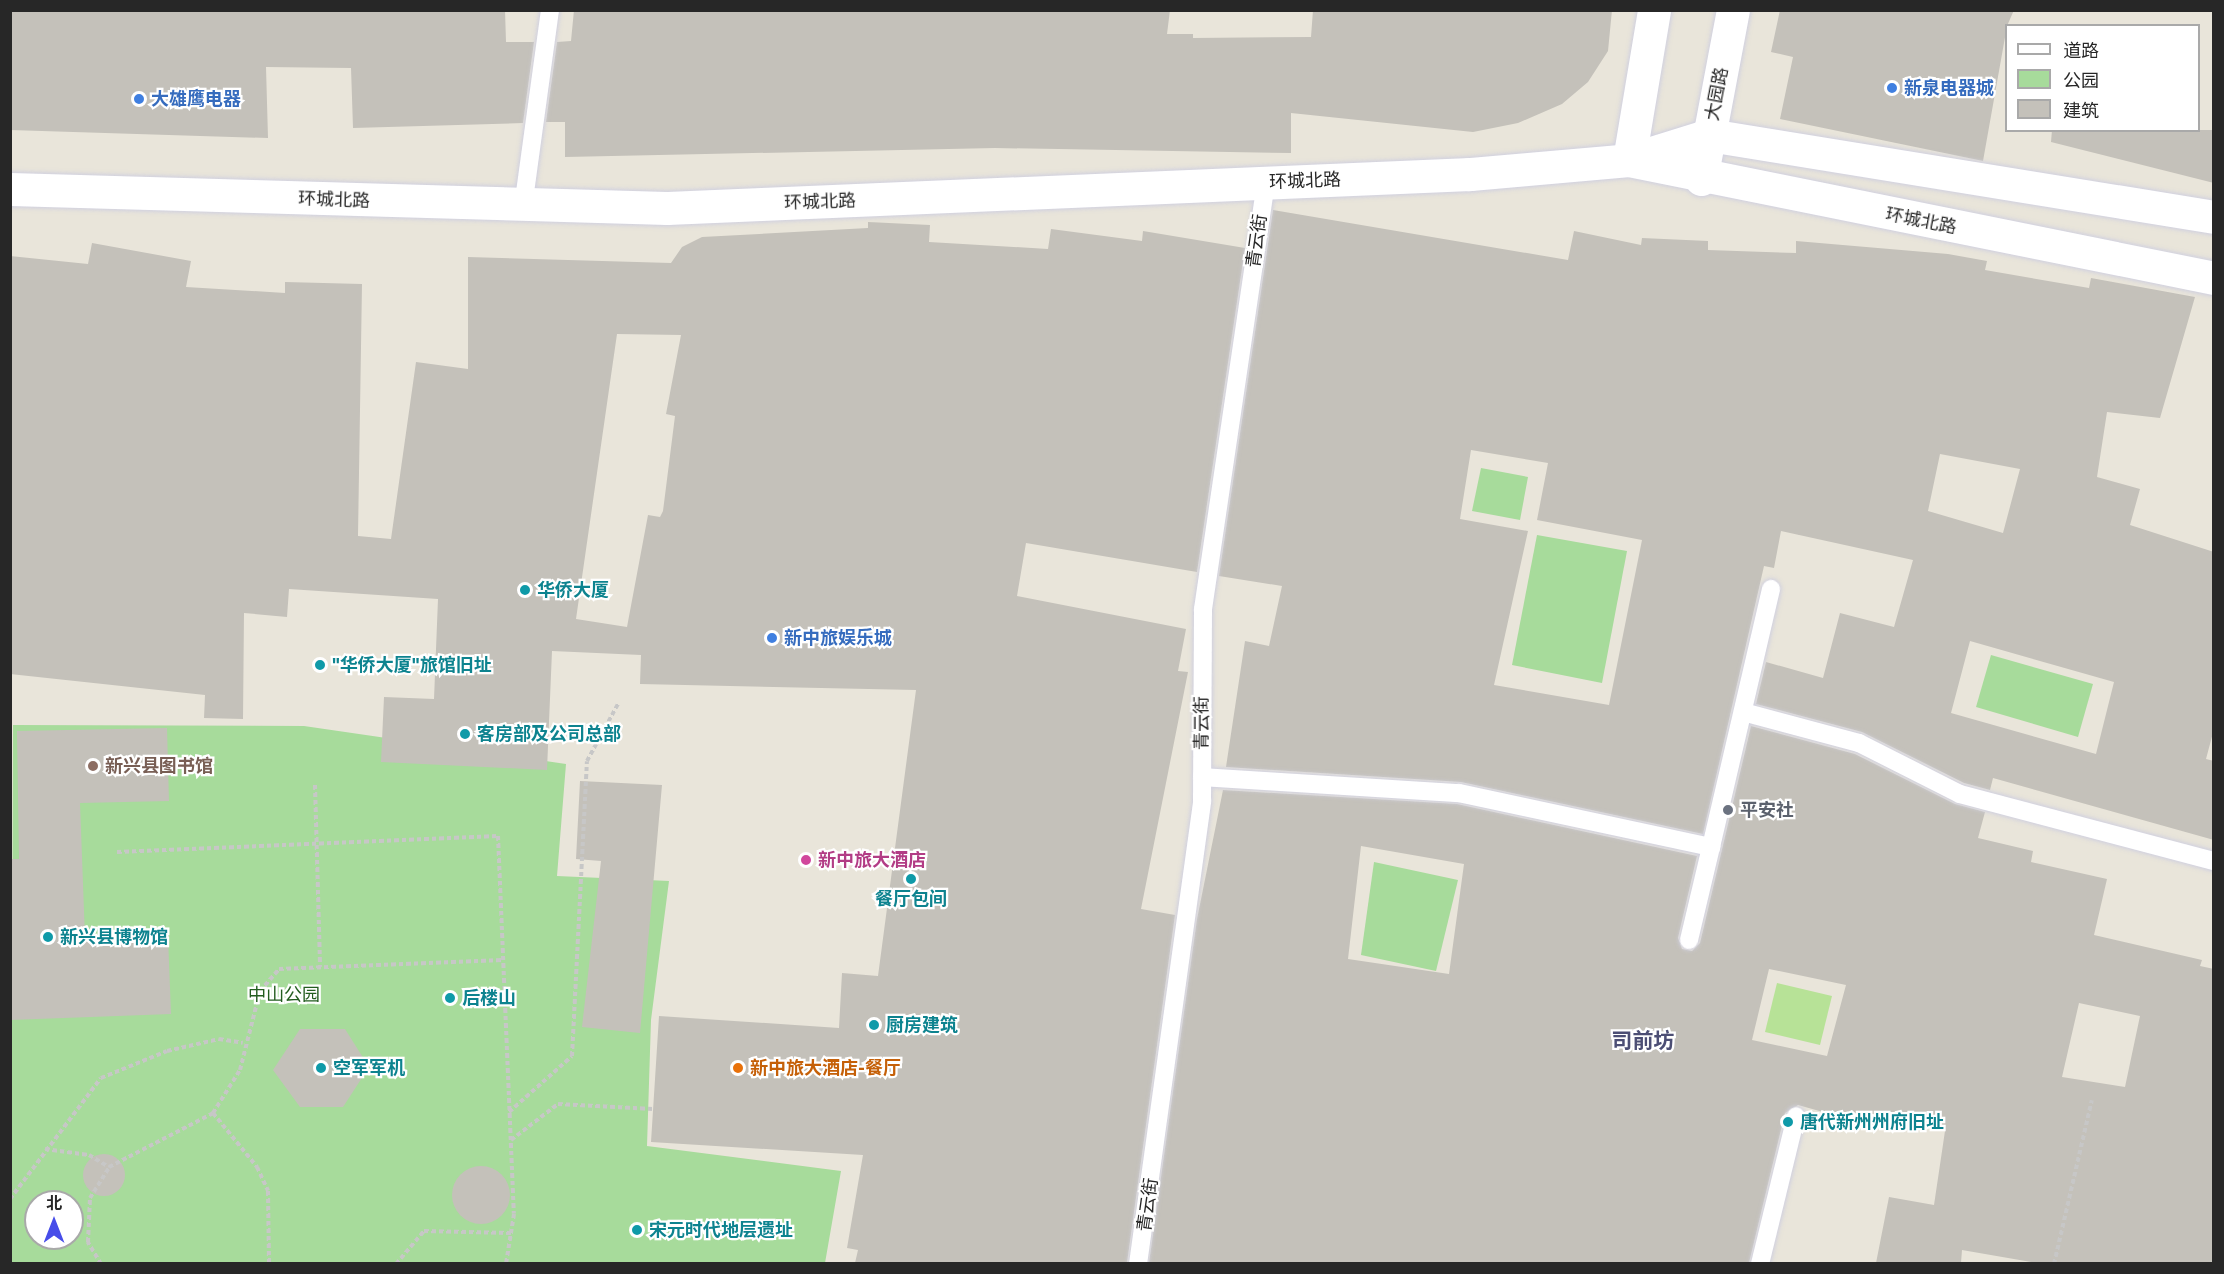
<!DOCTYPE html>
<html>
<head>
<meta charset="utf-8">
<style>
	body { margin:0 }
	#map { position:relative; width:2224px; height:1274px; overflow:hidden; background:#e9e5da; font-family:Montserrat,"Noto Sans SC",sans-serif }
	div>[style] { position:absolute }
	.green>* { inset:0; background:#a7db9b }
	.pitch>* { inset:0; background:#b7e297 }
	.building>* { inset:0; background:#c4c1ba }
	.round { border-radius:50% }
	.path>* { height:4px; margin-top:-2px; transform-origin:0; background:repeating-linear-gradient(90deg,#c7c7c7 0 4.5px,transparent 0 7.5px) }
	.roads { filter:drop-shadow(0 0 2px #d0d0df) drop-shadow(0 0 2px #d0d0df) }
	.service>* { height:18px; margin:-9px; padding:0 9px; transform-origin:9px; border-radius:9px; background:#fff }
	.minor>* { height:33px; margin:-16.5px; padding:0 16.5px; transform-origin:16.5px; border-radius:16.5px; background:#fff }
	.tertiary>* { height:33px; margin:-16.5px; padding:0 16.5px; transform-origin:16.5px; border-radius:16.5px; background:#fff }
	.secondary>* { height:33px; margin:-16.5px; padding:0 16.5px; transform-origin:16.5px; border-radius:16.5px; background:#fff }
	.dots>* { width:16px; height:16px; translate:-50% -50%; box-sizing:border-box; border:3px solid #fff; border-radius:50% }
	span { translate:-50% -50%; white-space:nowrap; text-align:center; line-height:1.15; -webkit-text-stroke:4.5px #fff; paint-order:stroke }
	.shop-label { font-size:18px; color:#366cbe; font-weight:700 }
	.left { translate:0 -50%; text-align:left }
	.street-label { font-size:18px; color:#272727 }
	.culture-label { font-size:18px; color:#0d838f; font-weight:700 }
	.education-label { font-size:18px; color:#785e54; font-weight:700 }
	.worship-label { font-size:18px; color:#5b616d; font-weight:700 }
	.hotel-label { font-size:18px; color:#b23c85; font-weight:700 }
	.park-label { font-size:18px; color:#235d1f }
	.food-label { font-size:18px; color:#c56008; font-weight:700 }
	.quarter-label { font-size:21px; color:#4c4e74; font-weight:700 }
	.frame { position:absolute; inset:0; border:12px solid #272727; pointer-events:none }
	.legend { position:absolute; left:2005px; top:24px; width:195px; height:108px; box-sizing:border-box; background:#fff; border:2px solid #a9a9a9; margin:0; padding:8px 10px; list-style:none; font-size:18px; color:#272727 }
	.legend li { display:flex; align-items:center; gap:12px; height:30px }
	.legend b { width:30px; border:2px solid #a9a9a9 }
	.north { position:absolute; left:24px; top:1190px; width:60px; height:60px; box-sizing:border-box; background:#fff; border:2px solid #a9a9a9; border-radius:50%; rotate:0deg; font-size:16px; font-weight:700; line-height:24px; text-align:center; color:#272727 }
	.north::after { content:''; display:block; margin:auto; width:21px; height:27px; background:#474de9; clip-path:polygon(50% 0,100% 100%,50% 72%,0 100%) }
</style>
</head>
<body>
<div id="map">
	<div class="green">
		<i style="clip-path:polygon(1481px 468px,1528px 477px,1520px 520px,1472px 511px)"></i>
		<i style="clip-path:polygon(1537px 535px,1627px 551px,1602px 683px,1512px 665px)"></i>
		<i style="clip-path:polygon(1991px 655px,2093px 684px,2078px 737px,1976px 707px)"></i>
		<i style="clip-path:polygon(evenodd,13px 725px,304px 726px,566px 764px,557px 876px,669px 881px,651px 1020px,647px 1146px,841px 1171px,825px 1263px,11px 1263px,13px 725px,36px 1202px,72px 1202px,72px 1238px,36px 1238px,36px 1202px)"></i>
		<i style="clip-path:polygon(1374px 862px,1458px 880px,1436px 971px,1361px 955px)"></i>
	</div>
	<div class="pitch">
		<i style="clip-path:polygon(1777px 983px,1832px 996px,1820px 1045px,1765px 1032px)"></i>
	</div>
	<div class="building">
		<i style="clip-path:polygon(10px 10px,505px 10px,506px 42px,534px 42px,523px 123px,353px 128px,351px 68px,266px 67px,268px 138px,10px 130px)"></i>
		<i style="clip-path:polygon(574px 10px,1170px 10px,1167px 34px,1193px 34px,1193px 38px,1311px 37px,1313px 10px,1612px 10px,1608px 51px,1588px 82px,1562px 104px,1518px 123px,1473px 132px,1291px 113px,1291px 153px,995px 148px,565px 157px,565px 122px,546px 122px,557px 42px,571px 41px)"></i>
		<i style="clip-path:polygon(1780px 10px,2014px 10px,2007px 26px,1983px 161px,1780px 119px,1793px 57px,1771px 52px)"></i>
		<i style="clip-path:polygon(2052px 130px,2214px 130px,2214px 183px,2051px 142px)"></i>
		<i style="clip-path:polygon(evenodd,1273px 210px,1568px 260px,1574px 231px,1641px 245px,1642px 238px,1708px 241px,1708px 250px,1796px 253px,1796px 241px,1948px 254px,1987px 261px,1985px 270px,2089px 288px,2091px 278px,2195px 297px,2160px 418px,2107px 412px,2097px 477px,2140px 489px,2130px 525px,2214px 552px,2214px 729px,2206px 759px,2214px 761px,2214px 840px,1993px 778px,1990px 790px,1964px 783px,1862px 732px,1756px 704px,1766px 662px,1823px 678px,1840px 613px,1894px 627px,1913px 560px,1781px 531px,1774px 568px,1764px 566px,1703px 834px,1461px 782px,1226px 767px,1245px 641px,1269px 646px,1282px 586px,1219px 576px,1273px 210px,1471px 450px,1548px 463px,1537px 520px,1642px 540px,1609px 705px,1494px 685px,1528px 531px,1460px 519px,1471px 450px,1273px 210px,1940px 454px,2020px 469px,2003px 533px,1928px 511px,1940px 454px,1273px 210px,1970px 641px,2114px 682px,2096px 754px,1951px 713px,1970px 641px)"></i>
		<i style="clip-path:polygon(evenodd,868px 222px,930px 225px,929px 242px,1048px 249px,1051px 229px,1142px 241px,1143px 231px,1245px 248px,1197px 572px,1026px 543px,1017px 596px,1186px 629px,1178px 671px,1188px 672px,1141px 909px,1175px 915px,1127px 1263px,855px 1263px,858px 1250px,847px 1248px,863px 1155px,651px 1142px,659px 1016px,839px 1028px,842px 973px,878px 976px,916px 690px,640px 684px,641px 655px,552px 651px,547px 770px,381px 762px,384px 697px,434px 699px,438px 599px,289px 589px,287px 617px,244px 613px,243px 719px,204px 718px,205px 695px,10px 674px,10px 256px,88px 264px,92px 243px,191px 261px,186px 287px,285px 293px,285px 282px,362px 284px,358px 536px,391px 539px,416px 362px,468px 369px,468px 257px,671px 263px,682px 247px,702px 237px,868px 228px,868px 222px,617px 334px,681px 335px,666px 414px,675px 416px,663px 511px,660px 517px,648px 515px,627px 627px,576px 619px,617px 334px)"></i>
		<i style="clip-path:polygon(evenodd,1751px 726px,1855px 754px,1955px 804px,1985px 812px,1978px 838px,2033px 851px,2031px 862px,2107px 879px,2094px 935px,2202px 960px,2200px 966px,2214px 969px,2214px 1263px,2037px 1263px,1962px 1250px,1961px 1263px,1876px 1263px,1889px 1197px,1934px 1205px,1945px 1131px,1883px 1117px,1880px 1128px,1798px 1105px,1785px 1113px,1749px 1263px,1149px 1263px,1197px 919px,1223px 790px,1457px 804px,1697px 856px,1678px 938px,1682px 949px,1692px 951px,1700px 943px,1751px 726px,1361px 846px,1464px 864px,1449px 974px,1348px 959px,1361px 846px,1751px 726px,1769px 969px,1846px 985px,1827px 1056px,1752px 1040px,1769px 969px,1751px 726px,2079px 1003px,2140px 1016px,2125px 1087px,2062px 1077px,2079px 1003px)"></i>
		<i style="clip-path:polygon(167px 728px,169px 801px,80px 803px,85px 938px,168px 936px,171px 1014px,10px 1020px,10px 859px,19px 859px,17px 731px)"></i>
		<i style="clip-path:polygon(580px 781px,662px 785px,640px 1033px,582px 1027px,601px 861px,576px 859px)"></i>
		<i style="clip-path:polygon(300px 1029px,345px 1029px,369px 1067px,343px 1107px,300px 1107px,273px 1070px)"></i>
		<i class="round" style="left:83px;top:1154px;width:42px;height:42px"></i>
		<i class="round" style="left:452px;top:1166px;width:58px;height:58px"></i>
	</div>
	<div class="path">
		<i style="left:315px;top:785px;width:182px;rotate:88.4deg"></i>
		<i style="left:117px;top:852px;width:381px;rotate:-2.4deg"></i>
		<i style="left:498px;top:836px;width:378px;rotate:87.6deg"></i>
		<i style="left:514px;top:1214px;width:51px;rotate:99.1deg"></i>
		<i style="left:509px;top:1112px;width:84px;rotate:-41.6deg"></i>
		<i style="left:572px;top:1056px;width:295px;rotate:-87.1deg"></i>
		<i style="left:587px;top:761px;width:67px;rotate:-61.5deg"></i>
		<i style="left:213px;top:1113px;width:70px;rotate:50.8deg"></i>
		<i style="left:257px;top:1167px;width:26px;rotate:65deg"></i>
		<i style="left:268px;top:1191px;width:73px;rotate:89.2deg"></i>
		<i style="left:511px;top:1140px;width:59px;rotate:-37.5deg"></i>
		<i style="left:558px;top:1104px;width:95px;rotate:3deg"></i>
		<i style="left:45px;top:1149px;width:44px;rotate:7.8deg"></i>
		<i style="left:89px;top:1155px;width:23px;rotate:31deg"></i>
		<i style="left:10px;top:1199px;width:151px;rotate:-53.1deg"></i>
		<i style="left:101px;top:1078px;width:71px;rotate:-22.2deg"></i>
		<i style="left:167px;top:1051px;width:53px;rotate:-13deg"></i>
		<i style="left:219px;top:1039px;width:24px;rotate:9deg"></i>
		<i style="left:101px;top:1264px;width:26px;rotate:-121deg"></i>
		<i style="left:88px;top:1242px;width:44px;rotate:-87.4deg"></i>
		<i style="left:90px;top:1198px;width:36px;rotate:-58deg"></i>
		<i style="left:109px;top:1167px;width:117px;rotate:-27.4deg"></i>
		<i style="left:213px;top:1113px;width:51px;rotate:-57.9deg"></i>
		<i style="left:240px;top:1070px;width:81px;rotate:-75.8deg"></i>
		<i style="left:260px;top:991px;width:29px;rotate:-49deg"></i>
		<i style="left:279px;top:969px;width:224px;rotate:-2.3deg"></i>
		<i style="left:396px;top:1264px;width:43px;rotate:-49.7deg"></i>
		<i style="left:424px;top:1231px;width:87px;rotate:1.3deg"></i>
		<i style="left:2054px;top:1264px;width:168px;rotate:-77deg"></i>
	</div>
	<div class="roads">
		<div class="service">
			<i style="left:523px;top:207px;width:199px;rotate:-82.2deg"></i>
			<i style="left:1743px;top:712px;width:120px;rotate:15deg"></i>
			<i style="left:1859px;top:743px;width:113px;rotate:26.8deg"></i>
			<i style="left:1960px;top:794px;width:263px;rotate:14.8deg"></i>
			<i style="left:1202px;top:777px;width:257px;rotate:3.6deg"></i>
			<i style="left:1459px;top:793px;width:258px;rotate:12.1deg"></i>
			<i style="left:1711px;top:847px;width:265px;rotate:-76.9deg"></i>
			<i style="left:1689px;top:940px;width:96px;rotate:-76.7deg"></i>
			<i style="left:1138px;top:1264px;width:467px;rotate:-82.1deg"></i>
			<i style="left:1202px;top:801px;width:192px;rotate:-89.7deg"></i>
			<i style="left:1203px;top:609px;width:431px;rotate:-81.6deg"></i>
			<i style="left:1760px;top:1264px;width:152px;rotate:-76.3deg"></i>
		</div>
		<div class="minor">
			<i style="left:10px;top:189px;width:657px;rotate:1.66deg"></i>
			<i style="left:667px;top:208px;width:804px;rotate:-2.42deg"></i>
			<i style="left:1470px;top:174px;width:160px;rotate:-5deg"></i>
		</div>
		<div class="tertiary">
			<i style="left:1629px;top:160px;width:597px;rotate:11.4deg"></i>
			<i style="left:1629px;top:160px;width:84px;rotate:-17.4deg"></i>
			<i style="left:1709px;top:135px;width:512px;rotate:9.22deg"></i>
		</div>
		<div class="secondary">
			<i style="left:1629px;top:160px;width:152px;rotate:-80.5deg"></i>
			<i style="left:1701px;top:179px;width:172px;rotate:-79.3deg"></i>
		</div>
	</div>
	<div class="dots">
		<i style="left:1892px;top:88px;background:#3f7fe0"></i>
		<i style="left:139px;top:99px;background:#3f7fe0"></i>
		<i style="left:525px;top:590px;background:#0f9aa8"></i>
		<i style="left:772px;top:638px;background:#3f7fe0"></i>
		<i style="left:320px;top:665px;background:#0f9aa8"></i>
		<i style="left:465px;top:734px;background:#0f9aa8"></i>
		<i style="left:93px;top:766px;background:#8d6e63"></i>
		<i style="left:1728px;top:810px;background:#6b7280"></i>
		<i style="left:806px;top:860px;background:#d1479c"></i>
		<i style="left:911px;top:879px;background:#0f9aa8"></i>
		<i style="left:48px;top:937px;background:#0f9aa8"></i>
		<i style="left:450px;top:998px;background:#0f9aa8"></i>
		<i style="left:874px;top:1025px;background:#0f9aa8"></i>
		<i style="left:321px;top:1068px;background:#0f9aa8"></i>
		<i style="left:738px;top:1068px;background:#e8710a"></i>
		<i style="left:1788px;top:1122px;background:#0f9aa8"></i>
		<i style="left:637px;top:1230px;background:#0f9aa8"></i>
	</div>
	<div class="shop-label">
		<span class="left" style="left:1904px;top:88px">新泉电器城</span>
		<span class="left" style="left:151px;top:99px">大雄鹰电器</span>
		<span class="left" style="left:784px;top:638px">新中旅娱乐城</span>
	</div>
	<div class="street-label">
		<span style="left:1717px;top:94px;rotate:-79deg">大园路</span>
		<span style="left:1305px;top:181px;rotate:-2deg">环城北路</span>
		<span style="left:334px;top:200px;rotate:2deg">环城北路</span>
		<span style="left:820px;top:202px;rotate:-2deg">环城北路</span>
		<span style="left:1921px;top:221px;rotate:11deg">环城北路</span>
		<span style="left:1257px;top:241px;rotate:-82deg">青云街</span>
		<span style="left:1202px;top:723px;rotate:-90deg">青云街</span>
		<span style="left:1148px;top:1205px;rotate:-82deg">青云街</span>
	</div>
	<div class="culture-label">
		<span class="left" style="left:537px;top:590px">华侨大厦</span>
		<span class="left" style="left:332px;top:665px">"华侨大厦"旅馆旧址</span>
		<span class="left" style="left:477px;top:734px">客房部及公司总部</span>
		<span style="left:911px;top:899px">餐厅包间</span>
		<span class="left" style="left:60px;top:937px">新兴县博物馆</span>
		<span class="left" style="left:462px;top:998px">后楼山</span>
		<span class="left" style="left:886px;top:1025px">厨房建筑</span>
		<span class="left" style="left:333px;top:1068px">空军军机</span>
		<span class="left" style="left:1800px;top:1122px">唐代新州州府旧址</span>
		<span class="left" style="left:649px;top:1230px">宋元时代地层遗址</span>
	</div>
	<div class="education-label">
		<span class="left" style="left:105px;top:766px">新兴县图书馆</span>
	</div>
	<div class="worship-label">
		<span class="left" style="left:1740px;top:810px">平安社</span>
	</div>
	<div class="hotel-label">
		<span class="left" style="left:818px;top:860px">新中旅大酒店</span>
	</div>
	<div class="park-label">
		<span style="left:284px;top:995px">中山公园</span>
	</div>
	<div class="food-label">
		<span class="left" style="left:750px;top:1068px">新中旅大酒店-餐厅</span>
	</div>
	<div class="quarter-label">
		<span style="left:1643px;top:1041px">司前坊</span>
	</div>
	<div class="frame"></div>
	<ul class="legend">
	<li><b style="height:8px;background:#fff"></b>道路</li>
	<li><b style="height:16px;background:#a7db9b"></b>公园</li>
	<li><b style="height:16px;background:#c4c1ba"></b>建筑</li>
	</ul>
	<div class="north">北</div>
</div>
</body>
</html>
